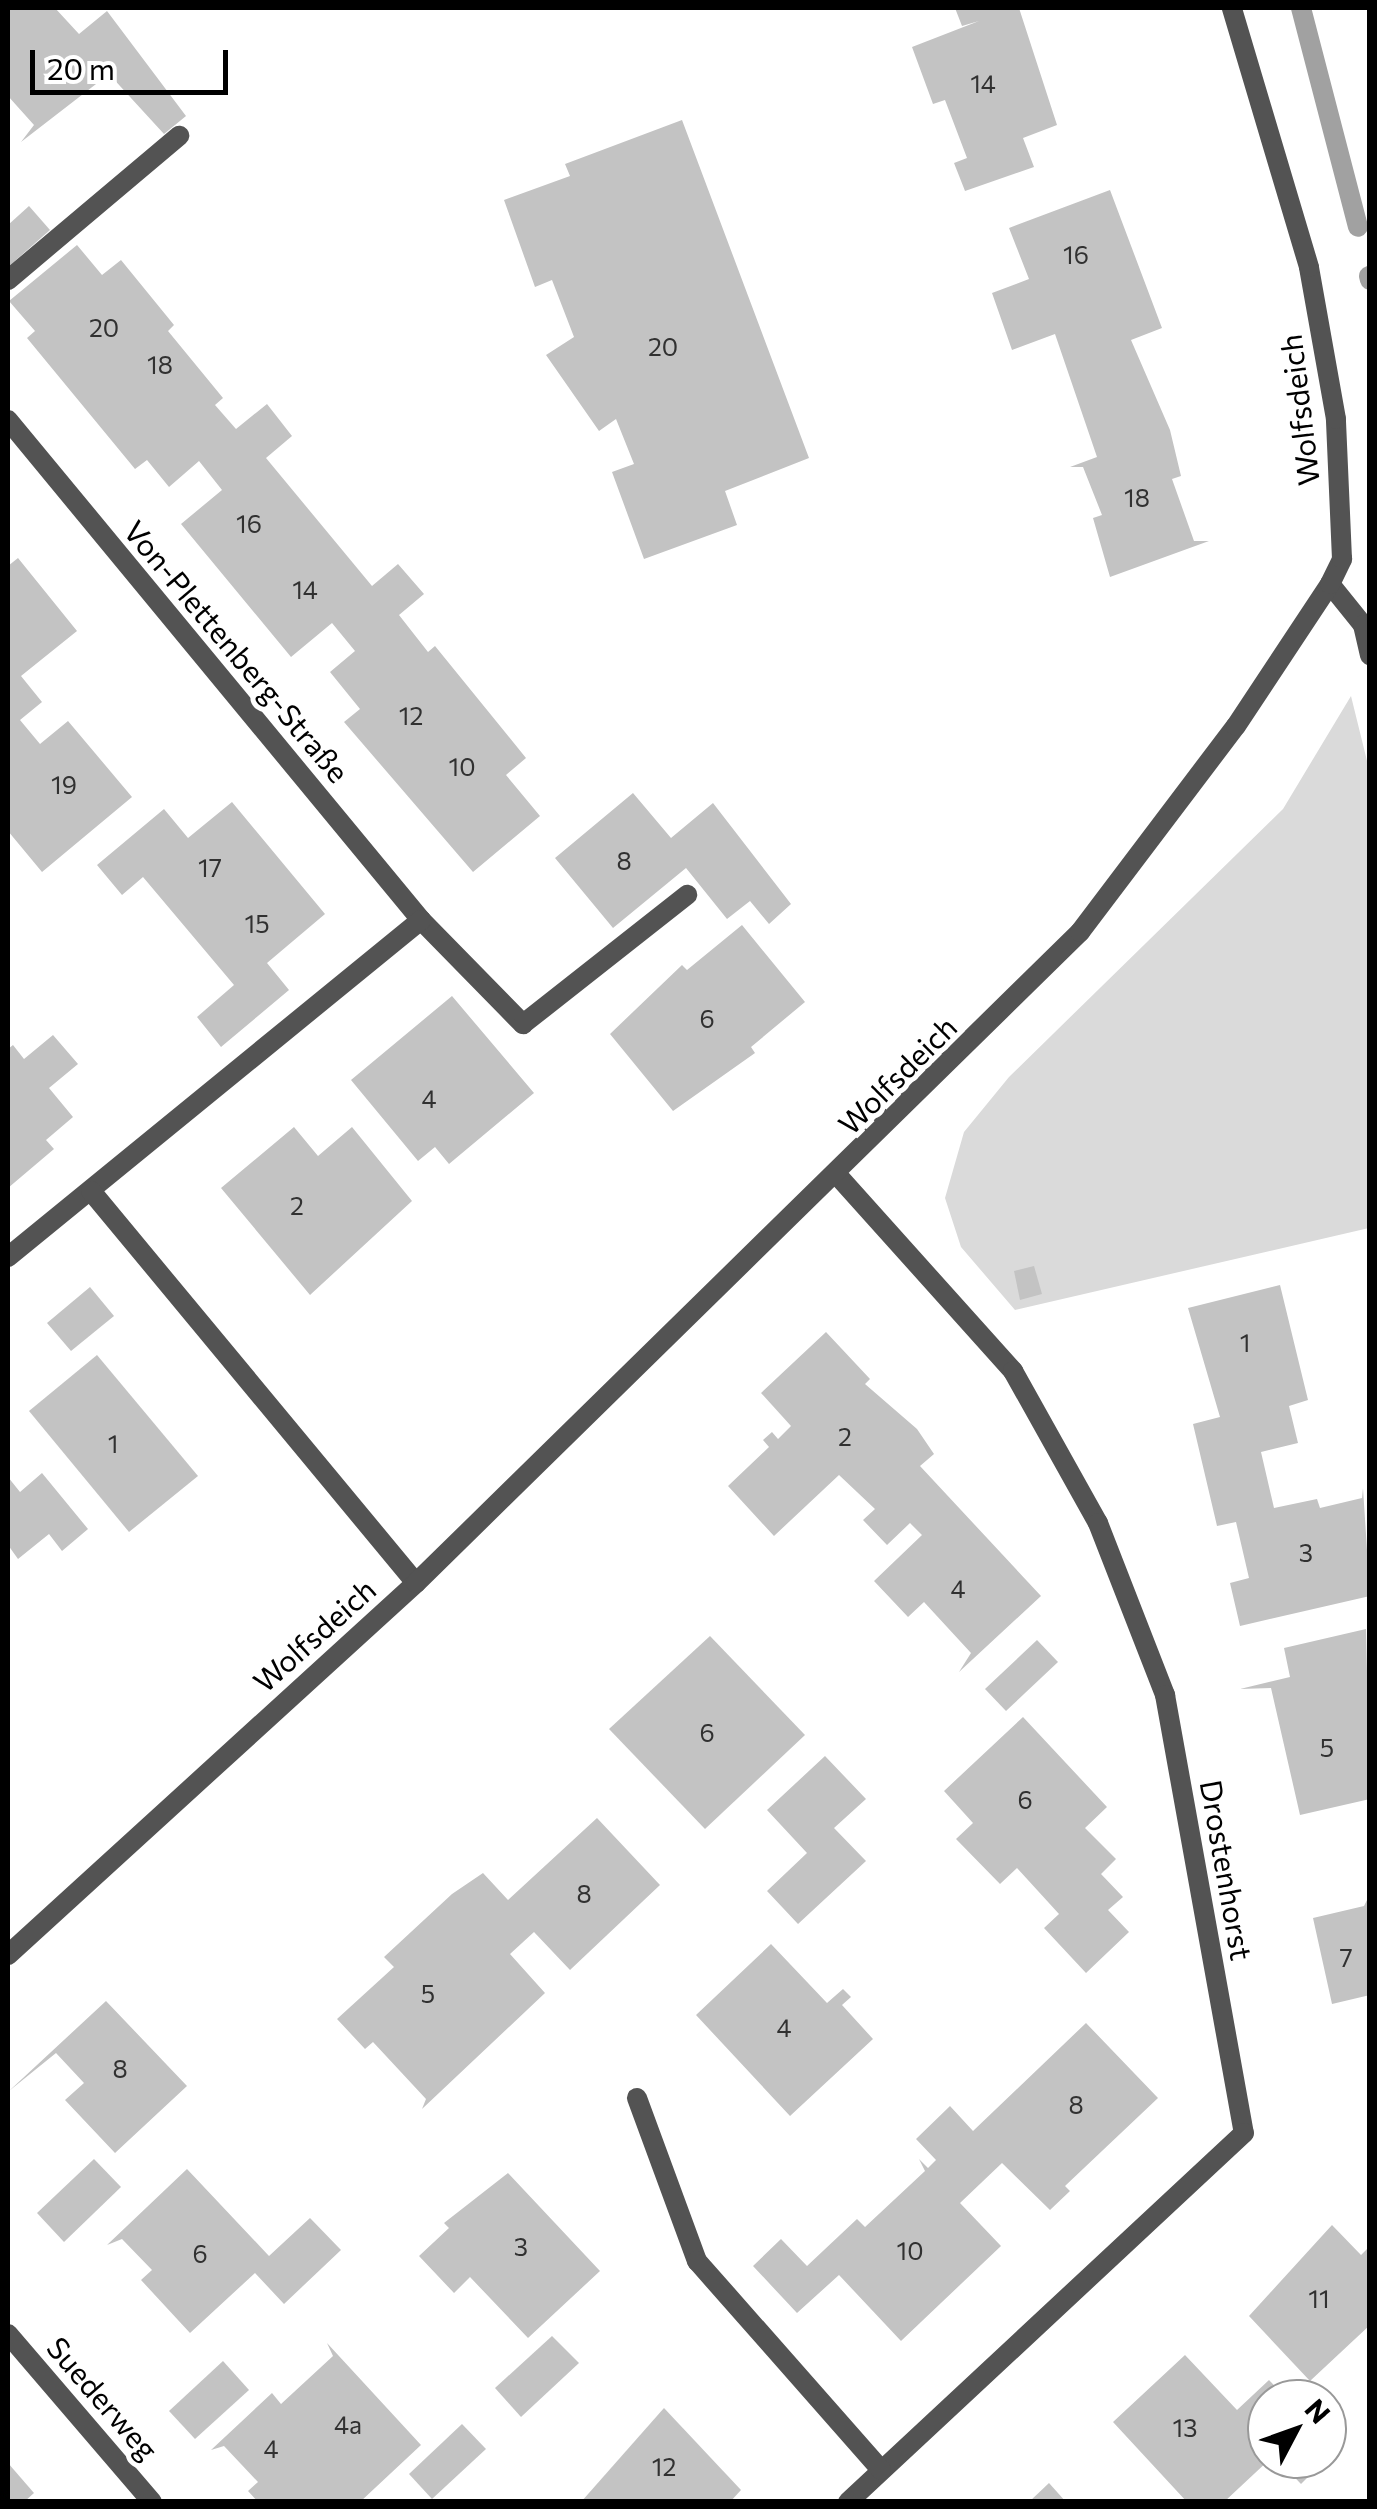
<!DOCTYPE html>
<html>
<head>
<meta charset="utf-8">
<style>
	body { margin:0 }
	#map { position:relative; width:1377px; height:2509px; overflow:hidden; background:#fff; font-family:Commissioner,sans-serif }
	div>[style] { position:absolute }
	.green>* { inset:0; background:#dadada }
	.stream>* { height:20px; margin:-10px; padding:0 10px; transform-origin:10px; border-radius:10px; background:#a1a1a1 }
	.building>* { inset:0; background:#c3c3c3 }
	.lane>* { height:20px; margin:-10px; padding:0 10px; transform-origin:10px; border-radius:10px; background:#535353 }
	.street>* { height:20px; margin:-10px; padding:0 10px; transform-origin:10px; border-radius:10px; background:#535353 }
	span { translate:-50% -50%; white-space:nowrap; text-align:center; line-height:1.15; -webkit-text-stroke:10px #fff; paint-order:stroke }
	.number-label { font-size:25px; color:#313131 }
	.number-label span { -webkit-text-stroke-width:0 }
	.street-label { font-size:30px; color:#000 }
	.frame { position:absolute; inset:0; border:10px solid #000; pointer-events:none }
	.north { position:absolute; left:1247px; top:2379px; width:100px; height:100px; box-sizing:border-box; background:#fff; border:2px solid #999; border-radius:50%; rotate:49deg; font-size:28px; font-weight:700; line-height:40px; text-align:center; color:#000 }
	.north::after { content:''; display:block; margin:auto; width:35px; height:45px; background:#000; clip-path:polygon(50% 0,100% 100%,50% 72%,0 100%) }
	.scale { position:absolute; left:30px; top:50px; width:198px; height:45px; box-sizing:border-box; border:5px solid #000; border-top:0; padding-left:12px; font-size:30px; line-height:35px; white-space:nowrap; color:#000; -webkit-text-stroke:8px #fff; paint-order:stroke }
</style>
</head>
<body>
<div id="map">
	<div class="green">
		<i style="clip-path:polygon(1351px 696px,1370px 773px,1369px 1228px,1015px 1310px,961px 1247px,945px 1198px,964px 1132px,1009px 1077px,1283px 809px)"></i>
	</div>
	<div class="stream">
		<i style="left:1301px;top:8px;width:226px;rotate:75.4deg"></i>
		<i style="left:1369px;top:276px;width:4px;rotate:76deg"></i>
	</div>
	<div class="building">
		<i style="clip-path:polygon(8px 8px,55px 8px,79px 34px,107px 11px,186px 116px,164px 134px,109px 74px,21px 142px,34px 125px,8px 96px)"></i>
		<i style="clip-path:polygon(955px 8px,1019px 8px,1057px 125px,1023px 138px,1034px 167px,965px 191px,954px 163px,967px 158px,945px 100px,933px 104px,912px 47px,979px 21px,962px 26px)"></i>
		<i style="clip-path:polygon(682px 120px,809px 458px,725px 491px,737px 525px,644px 559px,612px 472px,634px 464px,616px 419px,599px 431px,546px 355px,574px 337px,552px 280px,535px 287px,504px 200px,570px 176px,565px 164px)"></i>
		<i style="clip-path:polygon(1110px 190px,1162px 328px,1131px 340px,1170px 430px,1181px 476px,1172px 479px,1194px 541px,1209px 541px,1110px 577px,1093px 518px,1102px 515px,1083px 467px,1070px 467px,1097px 457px,1055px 334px,1012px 350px,992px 293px,1029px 279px,1009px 228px)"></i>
		<i style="clip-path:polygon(29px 206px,50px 230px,8px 267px,8px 225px)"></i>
		<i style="clip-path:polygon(77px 245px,102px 275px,121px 260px,174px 325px,168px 331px,223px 398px,215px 405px,236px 429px,267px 404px,292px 436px,266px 458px,372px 586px,398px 564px,424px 594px,399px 615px,428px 652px,435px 646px,526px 758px,506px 775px,540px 816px,473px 872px,344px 722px,360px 709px,330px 672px,355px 651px,332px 623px,291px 657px,181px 524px,222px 490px,199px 461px,169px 487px,147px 460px,135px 469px,27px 338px,35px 331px,9px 301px)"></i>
		<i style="clip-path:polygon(18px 558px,77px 631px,21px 676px,42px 702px,20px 720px,40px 744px,68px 721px,132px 797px,42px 872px,8px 831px,8px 566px)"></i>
		<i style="clip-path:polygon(633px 793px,671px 838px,713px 803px,791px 904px,769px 924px,750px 901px,727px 919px,686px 868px,613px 928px,555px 858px)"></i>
		<i style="clip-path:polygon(232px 802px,325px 914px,267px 963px,289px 990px,221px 1047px,197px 1017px,234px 985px,143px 877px,122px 895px,97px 865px,164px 809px,188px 838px)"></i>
		<i style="clip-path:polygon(742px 925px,805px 1002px,751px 1047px,755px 1053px,673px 1111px,610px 1034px,682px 965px,687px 970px)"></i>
		<i style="clip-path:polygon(452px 996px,534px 1093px,449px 1164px,435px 1147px,418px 1161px,351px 1080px)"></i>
		<i style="clip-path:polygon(53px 1035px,78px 1064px,49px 1088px,73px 1117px,46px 1140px,54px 1149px,8px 1188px,8px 1049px,13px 1045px,24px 1059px)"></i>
		<i style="clip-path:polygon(294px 1127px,318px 1156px,352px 1127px,412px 1201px,310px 1295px,221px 1188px)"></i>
		<i style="clip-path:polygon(1034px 1266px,1042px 1294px,1020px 1300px,1014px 1271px)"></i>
		<i style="clip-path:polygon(1280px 1285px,1308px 1400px,1289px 1406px,1298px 1443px,1261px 1452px,1274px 1508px,1317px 1499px,1320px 1508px,1362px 1498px,1363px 1488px,1370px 1596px,1240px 1626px,1230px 1583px,1249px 1578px,1236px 1522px,1217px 1526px,1193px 1424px,1220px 1417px,1188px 1308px)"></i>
		<i style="clip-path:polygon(90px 1287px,114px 1316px,71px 1351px,47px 1323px)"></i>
		<i style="clip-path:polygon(826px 1332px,870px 1379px,865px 1384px,917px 1429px,934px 1454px,920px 1466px,1041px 1596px,959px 1672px,971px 1653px,924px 1602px,908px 1617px,874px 1581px,922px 1535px,910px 1523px,887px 1545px,863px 1520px,875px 1509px,839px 1475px,774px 1536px,728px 1486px,769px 1447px,763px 1440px,772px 1432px,778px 1439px,791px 1426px,761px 1393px)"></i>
		<i style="clip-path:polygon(97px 1355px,198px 1476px,129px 1532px,29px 1411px)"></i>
		<i style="clip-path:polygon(42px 1473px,88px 1529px,62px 1551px,49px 1534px,18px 1559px,8px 1545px,8px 1477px,20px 1492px)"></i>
		<i style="clip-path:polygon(1366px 1629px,1370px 1799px,1300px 1815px,1271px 1688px,1240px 1689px,1290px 1677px,1284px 1648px)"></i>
		<i style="clip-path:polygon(710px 1636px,805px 1735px,705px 1829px,609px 1729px)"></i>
		<i style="clip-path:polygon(1037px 1640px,1058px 1662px,1006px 1711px,985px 1689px)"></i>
		<i style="clip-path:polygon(1023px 1717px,1107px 1807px,1085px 1828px,1116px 1859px,1101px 1874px,1123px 1897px,1108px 1910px,1129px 1932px,1086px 1973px,1044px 1928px,1059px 1914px,1017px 1868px,1000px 1884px,956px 1839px,973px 1823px,944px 1791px)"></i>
		<i style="clip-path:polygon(825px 1756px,866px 1799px,834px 1828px,866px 1861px,798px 1924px,767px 1891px,807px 1853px,767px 1810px)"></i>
		<i style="clip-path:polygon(597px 1818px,660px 1885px,570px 1970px,534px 1932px,510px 1954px,545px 1993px,422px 2109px,426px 2099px,373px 2042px,365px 2049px,337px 2019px,394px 1967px,384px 1957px,452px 1894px,483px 1873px,508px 1900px)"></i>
		<i style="clip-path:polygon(1370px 1894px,1370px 1995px,1332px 2004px,1313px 1918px,1364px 1906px)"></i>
		<i style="clip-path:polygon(771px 1944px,827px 2003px,843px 1989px,851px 1997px,842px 2005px,873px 2039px,790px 2116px,696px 2015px)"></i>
		<i style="clip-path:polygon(106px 2001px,187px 2086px,115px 2153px,65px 2100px,84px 2083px,56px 2053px,9px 2091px)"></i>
		<i style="clip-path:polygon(1086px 2023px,1158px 2098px,1065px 2186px,1070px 2191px,1050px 2210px,1002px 2163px,960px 2203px,1001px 2246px,901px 2341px,839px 2275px,797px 2313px,753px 2266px,781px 2239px,807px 2266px,857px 2219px,865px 2227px,925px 2171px,919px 2159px,928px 2168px,936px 2160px,916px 2139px,950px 2106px,973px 2131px)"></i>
		<i style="clip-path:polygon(94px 2159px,121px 2187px,64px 2242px,37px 2213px)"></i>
		<i style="clip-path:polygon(187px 2169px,269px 2256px,310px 2218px,341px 2250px,284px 2304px,255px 2273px,190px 2333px,141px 2280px,152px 2270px,122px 2239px,107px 2245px)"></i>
		<i style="clip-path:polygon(508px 2173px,600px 2271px,528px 2338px,470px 2277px,454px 2293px,419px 2256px,449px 2228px,444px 2223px)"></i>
		<i style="clip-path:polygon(1332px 2225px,1361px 2255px,1370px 2246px,1370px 2325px,1310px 2381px,1249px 2316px)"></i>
		<i style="clip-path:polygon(552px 2336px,579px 2363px,521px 2417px,495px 2388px)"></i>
		<i style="clip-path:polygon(327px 2343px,421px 2445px,360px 2502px,258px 2502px,248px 2491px,258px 2482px,224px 2446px,211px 2450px,272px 2393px,281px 2404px,333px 2356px)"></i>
		<i style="clip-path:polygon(1185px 2355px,1237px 2410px,1269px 2380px,1287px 2399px,1267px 2399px,1270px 2459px,1224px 2502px,1187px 2502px,1113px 2422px)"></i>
		<i style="clip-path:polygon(223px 2361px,249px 2390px,195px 2439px,169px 2411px)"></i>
		<i style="clip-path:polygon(664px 2408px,741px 2490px,730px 2502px,581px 2502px)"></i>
		<i style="clip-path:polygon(462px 2424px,486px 2449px,432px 2499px,409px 2474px)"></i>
		<i style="clip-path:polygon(1277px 2459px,1326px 2459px,1301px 2484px)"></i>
		<i style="clip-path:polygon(8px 2463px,34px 2493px,24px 2502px,8px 2502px)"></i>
		<i style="clip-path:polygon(1049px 2483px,1066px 2502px,1029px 2502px)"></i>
	</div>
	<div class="lane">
		<i style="left:8px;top:280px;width:224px;rotate:-40.1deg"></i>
		<i style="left:1330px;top:584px;width:53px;rotate:51.2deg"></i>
		<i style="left:1363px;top:625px;width:31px;rotate:77deg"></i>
		<i style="left:421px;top:920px;width:146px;rotate:45.6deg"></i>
		<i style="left:523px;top:1024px;width:209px;rotate:-38.2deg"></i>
	</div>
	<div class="street">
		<i style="left:8px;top:420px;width:649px;rotate:50.44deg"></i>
		<i style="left:421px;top:920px;width:533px;rotate:140.79deg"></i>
		<i style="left:839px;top:1177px;width:261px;rotate:48.1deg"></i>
		<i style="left:1013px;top:1371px;width:174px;rotate:60.8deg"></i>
		<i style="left:1098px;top:1523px;width:185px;rotate:68.7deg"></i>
		<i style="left:1165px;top:1695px;width:445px;rotate:79.8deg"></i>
		<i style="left:1244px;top:2133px;width:541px;rotate:137.02deg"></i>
		<i style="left:91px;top:1191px;width:509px;rotate:50.34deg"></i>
		<i style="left:8px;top:1955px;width:552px;rotate:-42.36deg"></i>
		<i style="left:416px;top:1583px;width:930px;rotate:-44.43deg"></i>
		<i style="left:1080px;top:932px;width:258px;rotate:-52.9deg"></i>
		<i style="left:1236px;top:726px;width:170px;rotate:-56.5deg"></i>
		<i style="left:1330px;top:584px;width:28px;rotate:-64deg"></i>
		<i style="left:1342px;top:559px;width:140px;rotate:-92.5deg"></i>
		<i style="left:1336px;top:419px;width:154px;rotate:-100.1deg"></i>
		<i style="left:1309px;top:267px;width:270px;rotate:-106.6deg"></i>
		<i style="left:637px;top:2098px;width:174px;rotate:69.8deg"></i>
		<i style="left:697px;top:2261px;width:278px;rotate:48.6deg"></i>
		<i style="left:8px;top:2334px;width:221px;rotate:49.4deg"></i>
	</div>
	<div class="number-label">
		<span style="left:983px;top:83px">14</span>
		<span style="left:1076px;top:254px">16</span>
		<span style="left:104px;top:327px">20</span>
		<span style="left:663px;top:346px">20</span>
		<span style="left:160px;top:364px">18</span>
		<span style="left:1137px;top:497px">18</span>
		<span style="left:249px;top:523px">16</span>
		<span style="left:305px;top:589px">14</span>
		<span style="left:411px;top:715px">12</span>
		<span style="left:462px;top:766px">10</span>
		<span style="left:64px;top:784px">19</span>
		<span style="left:624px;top:860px">8</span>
		<span style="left:210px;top:867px">17</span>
		<span style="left:257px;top:923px">15</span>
		<span style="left:707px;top:1018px">6</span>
		<span style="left:429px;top:1098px">4</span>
		<span style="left:297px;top:1205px">2</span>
		<span style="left:1245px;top:1342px">1</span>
		<span style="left:845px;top:1436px">2</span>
		<span style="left:113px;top:1443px">1</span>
		<span style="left:1306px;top:1552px">3</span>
		<span style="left:958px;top:1588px">4</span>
		<span style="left:707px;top:1732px">6</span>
		<span style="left:1327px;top:1747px">5</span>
		<span style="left:1025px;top:1799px">6</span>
		<span style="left:584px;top:1893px">8</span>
		<span style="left:1346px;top:1957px">7</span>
		<span style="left:428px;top:1993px">5</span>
		<span style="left:784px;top:2027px">4</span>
		<span style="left:120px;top:2068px">8</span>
		<span style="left:1076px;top:2104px">8</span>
		<span style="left:521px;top:2246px">3</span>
		<span style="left:910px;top:2250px">10</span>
		<span style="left:200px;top:2253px">6</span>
		<span style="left:1319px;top:2298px">11</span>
		<span style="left:348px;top:2424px">4a</span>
		<span style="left:1185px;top:2427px">13</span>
		<span style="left:271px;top:2448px">4</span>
		<span style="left:664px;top:2466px">12</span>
	</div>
	<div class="street-label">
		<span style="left:1299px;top:410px;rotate:-97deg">Wolfsdeich</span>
		<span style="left:237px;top:651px;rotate:50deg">Von-Plettenberg-Straße</span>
		<span style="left:897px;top:1075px;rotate:-45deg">Wolfsdeich</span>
		<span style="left:314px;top:1635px;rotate:-42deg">Wolfsdeich</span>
		<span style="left:1227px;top:1870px;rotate:80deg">Drostenhorst</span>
		<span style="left:103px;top:2398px;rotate:49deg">Suederweg</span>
	</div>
	<div class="frame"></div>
	<div class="north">N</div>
	<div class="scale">20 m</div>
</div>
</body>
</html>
